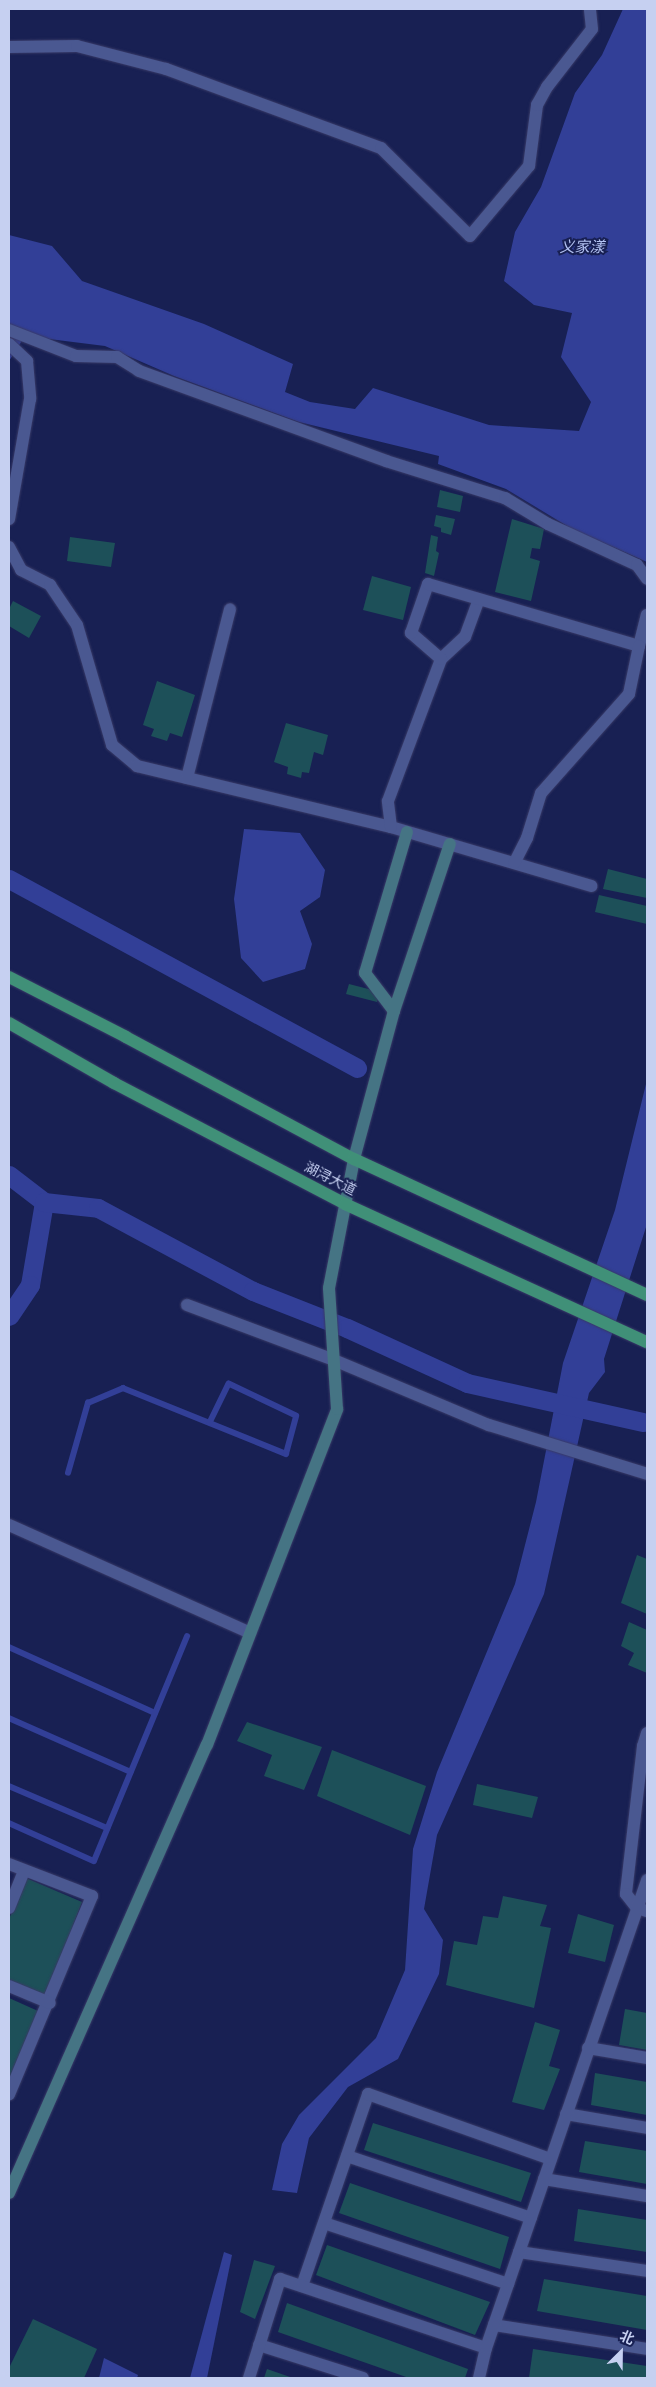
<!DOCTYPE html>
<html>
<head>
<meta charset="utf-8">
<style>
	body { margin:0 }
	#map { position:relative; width:656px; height:2387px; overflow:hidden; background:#182053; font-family:"Source Sans 3","Noto Sans SC",sans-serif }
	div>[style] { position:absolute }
	.water>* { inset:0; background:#323f97 }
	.stream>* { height:5.5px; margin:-2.75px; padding:0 2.75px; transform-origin:2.75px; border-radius:2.75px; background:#323f97 }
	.canal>* { height:19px; margin:-9.5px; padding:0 9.5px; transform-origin:9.5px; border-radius:9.5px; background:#323f97 }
	.building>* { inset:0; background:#1d5059 }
	.roads { filter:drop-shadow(0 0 1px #383a67) drop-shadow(0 0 1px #383a67) }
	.street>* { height:12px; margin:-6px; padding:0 6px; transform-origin:6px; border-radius:6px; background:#4a5891 }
	.secondary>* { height:12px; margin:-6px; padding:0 6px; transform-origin:6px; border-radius:6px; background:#457484 }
	.primary>* { height:12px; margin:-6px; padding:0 6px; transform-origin:6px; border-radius:6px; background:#409078 }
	span { translate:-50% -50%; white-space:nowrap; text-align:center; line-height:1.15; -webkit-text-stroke:4px #182053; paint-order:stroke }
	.street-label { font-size:14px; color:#c6d0f1 }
	.water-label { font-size:15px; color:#b4c3f3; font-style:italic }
	.frame { position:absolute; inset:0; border:10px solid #c6d0f1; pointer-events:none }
	.north { position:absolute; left:596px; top:2327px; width:50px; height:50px; -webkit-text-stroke:4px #182053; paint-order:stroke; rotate:23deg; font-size:14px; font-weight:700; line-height:20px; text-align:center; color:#c6d0f1 }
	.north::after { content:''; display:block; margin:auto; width:18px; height:22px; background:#c6d0f1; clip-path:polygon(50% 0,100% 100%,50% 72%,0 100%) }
</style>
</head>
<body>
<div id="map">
	<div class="water">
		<i style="clip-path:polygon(623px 9px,647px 9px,647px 562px,572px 529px,506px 489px,438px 464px,439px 456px,299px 422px,174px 376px,105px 346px,25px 336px,9px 361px,9px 235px,52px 246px,82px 281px,204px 324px,293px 364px,285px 392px,310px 402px,355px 409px,373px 388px,489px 425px,579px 431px,591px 402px,561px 357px,572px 313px,534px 305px,504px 281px,515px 232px,541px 187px,575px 93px,602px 55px)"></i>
		<i style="clip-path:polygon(244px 829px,300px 833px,325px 870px,320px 897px,300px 911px,312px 944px,305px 969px,263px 982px,241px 958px,234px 899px)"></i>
		<i style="clip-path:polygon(647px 1080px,647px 1224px,604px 1359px,605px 1372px,589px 1393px,544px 1594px,437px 1835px,424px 1909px,443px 1940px,439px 1974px,398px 2059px,348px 2087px,309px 2138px,297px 2193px,272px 2190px,282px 2144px,299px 2115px,376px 2038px,405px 1970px,413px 1849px,437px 1772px,515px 1584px,536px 1502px,563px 1363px,615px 1210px)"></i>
		<i style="clip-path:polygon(224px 2252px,232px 2255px,207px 2378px,190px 2378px)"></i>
		<i style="clip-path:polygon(104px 2358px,138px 2375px,137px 2378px,99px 2378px)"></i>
	</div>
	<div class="stream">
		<i style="left:68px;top:1473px;width:73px;rotate:-74.1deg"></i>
		<i style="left:88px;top:1403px;width:38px;rotate:-23deg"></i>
		<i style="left:123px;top:1388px;width:176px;rotate:22deg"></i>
		<i style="left:286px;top:1454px;width:39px;rotate:-75deg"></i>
		<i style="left:296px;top:1416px;width:74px;rotate:-154.5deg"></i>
		<i style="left:229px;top:1384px;width:43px;rotate:116deg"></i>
		<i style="left:9px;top:1647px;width:160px;rotate:24.3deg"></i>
		<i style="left:9px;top:1718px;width:133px;rotate:23.9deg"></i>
		<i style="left:9px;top:1786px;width:107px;rotate:23.2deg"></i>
		<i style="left:9px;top:1823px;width:93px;rotate:24.1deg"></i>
		<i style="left:94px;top:1861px;width:243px;rotate:-67.5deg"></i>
	</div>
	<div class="canal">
		<i style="left:9px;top:879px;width:396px;rotate:28.5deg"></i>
		<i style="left:9px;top:1175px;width:44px;rotate:37.6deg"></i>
		<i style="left:44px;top:1202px;width:84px;rotate:99.6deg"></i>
		<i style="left:30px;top:1285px;width:37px;rotate:124deg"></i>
		<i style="left:44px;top:1202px;width:54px;rotate:6.3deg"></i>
		<i style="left:98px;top:1208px;width:176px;rotate:28.2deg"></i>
		<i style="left:253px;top:1291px;width:101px;rotate:21.5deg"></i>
		<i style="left:347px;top:1328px;width:132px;rotate:24.6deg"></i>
		<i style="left:467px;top:1383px;width:180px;rotate:12.5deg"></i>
	</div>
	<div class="building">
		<i style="clip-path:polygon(440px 490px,463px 496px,460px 512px,437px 507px)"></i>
		<i style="clip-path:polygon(436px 515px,455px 519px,451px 535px,441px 532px,441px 528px,434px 526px)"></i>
		<i style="clip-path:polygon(512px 519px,544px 529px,540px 549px,532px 548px,530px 558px,540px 561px,531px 601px,495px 592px)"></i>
		<i style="clip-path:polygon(431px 535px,438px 537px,436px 551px,439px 553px,434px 576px,425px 573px)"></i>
		<i style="clip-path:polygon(70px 537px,115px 543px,111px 567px,67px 561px)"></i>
		<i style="clip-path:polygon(372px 576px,411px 587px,403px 620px,363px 610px)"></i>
		<i style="clip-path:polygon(13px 601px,41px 616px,29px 638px,9px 626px,9px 609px)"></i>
		<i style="clip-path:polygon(157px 681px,195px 695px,182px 737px,170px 733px,167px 741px,151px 736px,154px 729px,143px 725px)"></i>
		<i style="clip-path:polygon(286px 723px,328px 735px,323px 755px,314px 752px,309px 773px,302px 772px,301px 778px,287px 774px,288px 767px,274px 762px)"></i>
		<i style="clip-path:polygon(608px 869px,647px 879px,647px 898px,603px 889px)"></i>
		<i style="clip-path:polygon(599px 895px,647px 906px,647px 924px,595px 912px)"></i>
		<i style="clip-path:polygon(349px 984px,380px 992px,377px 1002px,346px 994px)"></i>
		<i style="clip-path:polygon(637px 1555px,647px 1559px,647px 1614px,621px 1603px)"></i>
		<i style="clip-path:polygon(629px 1622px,647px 1630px,647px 1673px,628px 1665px,634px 1653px,621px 1646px)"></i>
		<i style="clip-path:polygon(247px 1722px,322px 1747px,304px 1790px,264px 1776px,272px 1755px,237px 1741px)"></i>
		<i style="clip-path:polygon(332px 1750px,426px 1786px,410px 1835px,317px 1796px)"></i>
		<i style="clip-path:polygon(477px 1784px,538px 1797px,532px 1818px,473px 1805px)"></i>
		<i style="clip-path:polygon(26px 1878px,82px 1902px,46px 1996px,9px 1982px,9px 1919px)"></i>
		<i style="clip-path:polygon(503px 1896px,547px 1905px,540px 1926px,551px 1928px,534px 2008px,446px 1985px,454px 1941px,477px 1945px,483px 1916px,498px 1918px)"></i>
		<i style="clip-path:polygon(578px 1914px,614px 1925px,605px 1962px,568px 1953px)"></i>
		<i style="clip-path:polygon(9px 1998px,38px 2011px,9px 2081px)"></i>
		<i style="clip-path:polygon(625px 2009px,647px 2013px,647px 2050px,619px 2045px)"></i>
		<i style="clip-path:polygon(535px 2022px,560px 2030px,549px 2066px,560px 2069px,544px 2110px,512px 2102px)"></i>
		<i style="clip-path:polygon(595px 2073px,647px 2082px,647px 2115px,591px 2105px)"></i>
		<i style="clip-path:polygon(373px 2123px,531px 2173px,521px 2202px,364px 2150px)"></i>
		<i style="clip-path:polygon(585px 2141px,647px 2151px,647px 2184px,579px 2172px)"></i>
		<i style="clip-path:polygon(350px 2183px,509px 2237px,500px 2269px,339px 2213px)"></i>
		<i style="clip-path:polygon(578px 2209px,647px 2220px,647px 2252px,574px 2241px)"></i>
		<i style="clip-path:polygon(327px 2245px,490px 2302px,475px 2335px,316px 2275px)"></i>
		<i style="clip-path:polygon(254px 2260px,275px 2266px,255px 2319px,240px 2312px)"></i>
		<i style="clip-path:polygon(544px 2279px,647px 2296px,647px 2330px,537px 2311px)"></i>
		<i style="clip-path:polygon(287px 2303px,468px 2369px,465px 2378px,409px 2378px,278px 2332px)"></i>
		<i style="clip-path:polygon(33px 2319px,97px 2349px,84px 2378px,9px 2378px,9px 2368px)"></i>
		<i style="clip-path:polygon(533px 2349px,647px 2366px,647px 2378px,529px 2378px)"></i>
		<i style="clip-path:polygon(267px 2369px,293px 2378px,264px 2378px)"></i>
	</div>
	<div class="roads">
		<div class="street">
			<i style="left:9px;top:47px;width:68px;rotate:-0.8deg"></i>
			<i style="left:77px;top:46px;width:92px;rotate:14.5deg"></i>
			<i style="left:166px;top:69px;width:229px;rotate:20.2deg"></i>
			<i style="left:381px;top:148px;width:125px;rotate:44.7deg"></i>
			<i style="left:470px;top:236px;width:92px;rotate:-49.9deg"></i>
			<i style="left:529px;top:166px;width:62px;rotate:-82.5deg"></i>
			<i style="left:537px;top:105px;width:21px;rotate:-61deg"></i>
			<i style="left:547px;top:87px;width:73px;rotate:-52.2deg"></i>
			<i style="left:592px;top:29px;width:20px;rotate:-96deg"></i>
			<i style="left:9px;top:330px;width:72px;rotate:21.2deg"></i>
			<i style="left:76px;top:356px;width:41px;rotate:1.4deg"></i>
			<i style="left:117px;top:357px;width:26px;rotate:32deg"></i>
			<i style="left:139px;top:371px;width:263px;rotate:20deg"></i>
			<i style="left:386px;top:461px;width:125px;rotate:17.3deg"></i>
			<i style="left:505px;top:498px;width:50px;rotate:31.2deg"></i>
			<i style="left:548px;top:524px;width:98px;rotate:24.7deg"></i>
			<i style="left:637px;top:565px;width:17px;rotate:54deg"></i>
			<i style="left:9px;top:344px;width:25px;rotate:43deg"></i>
			<i style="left:27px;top:361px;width:38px;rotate:85deg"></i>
			<i style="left:30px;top:399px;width:122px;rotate:99.9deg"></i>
			<i style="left:9px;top:547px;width:26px;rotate:62deg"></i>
			<i style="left:21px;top:570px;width:33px;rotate:27deg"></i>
			<i style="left:50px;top:585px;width:48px;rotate:56deg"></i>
			<i style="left:77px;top:625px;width:125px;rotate:73.7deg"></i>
			<i style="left:112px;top:745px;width:33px;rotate:40deg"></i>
			<i style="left:137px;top:766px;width:261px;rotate:13.5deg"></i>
			<i style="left:391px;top:827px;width:209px;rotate:16.4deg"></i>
			<i style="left:639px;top:646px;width:32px;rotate:-76deg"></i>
			<i style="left:441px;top:659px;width:33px;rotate:-43deg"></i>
			<i style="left:465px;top:637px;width:40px;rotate:-69.8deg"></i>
			<i style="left:187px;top:778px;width:174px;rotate:-75.7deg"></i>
			<i style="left:391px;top:827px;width:26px;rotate:-97deg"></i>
			<i style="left:388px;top:801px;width:152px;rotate:-69.5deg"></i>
			<i style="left:441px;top:659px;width:40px;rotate:-139deg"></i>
			<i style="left:411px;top:633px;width:52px;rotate:-70.9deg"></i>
			<i style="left:428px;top:584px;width:220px;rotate:16.4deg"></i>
			<i style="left:639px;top:646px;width:49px;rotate:101.8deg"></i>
			<i style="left:629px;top:694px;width:132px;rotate:131.6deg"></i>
			<i style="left:541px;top:793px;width:47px;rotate:107.3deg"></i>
			<i style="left:527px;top:838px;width:28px;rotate:117deg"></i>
			<i style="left:187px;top:1305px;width:157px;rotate:20.5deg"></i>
			<i style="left:334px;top:1360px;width:168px;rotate:22.8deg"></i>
			<i style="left:489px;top:1425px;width:165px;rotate:17.2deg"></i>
			<i style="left:9px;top:1525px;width:264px;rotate:24.1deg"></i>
			<i style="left:647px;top:1733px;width:14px;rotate:107deg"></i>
			<i style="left:643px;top:1746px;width:149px;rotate:96.6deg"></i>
			<i style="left:626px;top:1894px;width:18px;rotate:52deg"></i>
			<i style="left:637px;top:1908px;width:10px;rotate:17deg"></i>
			<i style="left:9px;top:1864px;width:89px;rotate:21.1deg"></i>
			<i style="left:92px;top:1896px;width:215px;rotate:112.7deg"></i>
			<i style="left:9px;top:1908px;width:40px;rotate:-68deg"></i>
			<i style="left:9px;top:1986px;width:44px;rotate:22.5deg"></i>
			<i style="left:588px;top:2048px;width:60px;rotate:9.6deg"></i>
			<i style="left:566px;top:2114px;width:82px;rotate:9.8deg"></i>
			<i style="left:347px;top:2156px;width:194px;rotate:18.6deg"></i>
			<i style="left:544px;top:2179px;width:104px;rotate:9.4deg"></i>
			<i style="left:324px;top:2223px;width:194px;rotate:18.3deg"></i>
			<i style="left:519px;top:2252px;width:129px;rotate:8.4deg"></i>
			<i style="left:302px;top:2286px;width:203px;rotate:-71deg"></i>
			<i style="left:368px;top:2094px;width:194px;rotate:19.6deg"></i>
			<i style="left:494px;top:2325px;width:155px;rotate:8.9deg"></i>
			<i style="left:259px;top:2345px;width:109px;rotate:17.6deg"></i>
			<i style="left:249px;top:2378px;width:104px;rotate:-72.6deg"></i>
			<i style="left:280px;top:2279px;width:217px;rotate:18.5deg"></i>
			<i style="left:479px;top:2378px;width:31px;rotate:-77deg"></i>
			<i style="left:486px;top:2348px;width:495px;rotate:-71deg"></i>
		</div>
		<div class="secondary">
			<i style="left:394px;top:1011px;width:48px;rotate:-127.3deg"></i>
			<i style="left:365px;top:973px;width:147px;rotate:-73.4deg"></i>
			<i style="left:9px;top:2193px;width:490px;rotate:-66.2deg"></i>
			<i style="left:207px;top:1745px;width:360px;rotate:-68.8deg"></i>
			<i style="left:337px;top:1409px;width:121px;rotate:-93.8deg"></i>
			<i style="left:329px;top:1288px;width:131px;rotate:-79deg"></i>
			<i style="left:354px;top:1159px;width:153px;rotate:-74.9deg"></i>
			<i style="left:394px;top:1011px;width:176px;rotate:-71.5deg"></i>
		</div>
		<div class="primary">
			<i style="left:9px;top:977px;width:131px;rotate:27.1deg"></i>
			<i style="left:126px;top:1037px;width:259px;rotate:28.2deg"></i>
			<i style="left:354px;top:1159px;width:323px;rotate:24.9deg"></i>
			<i style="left:9px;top:1023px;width:121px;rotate:29.7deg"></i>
			<i style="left:114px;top:1083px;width:261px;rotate:27.6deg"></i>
			<i style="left:345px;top:1204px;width:332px;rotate:24.6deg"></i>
		</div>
	</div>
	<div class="street-label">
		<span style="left:330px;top:1179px;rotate:27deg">湖浔大道</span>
	</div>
	<div class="water-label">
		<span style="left:582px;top:248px">义家漾</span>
	</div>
	<div class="frame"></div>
	<div class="north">北</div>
</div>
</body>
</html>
